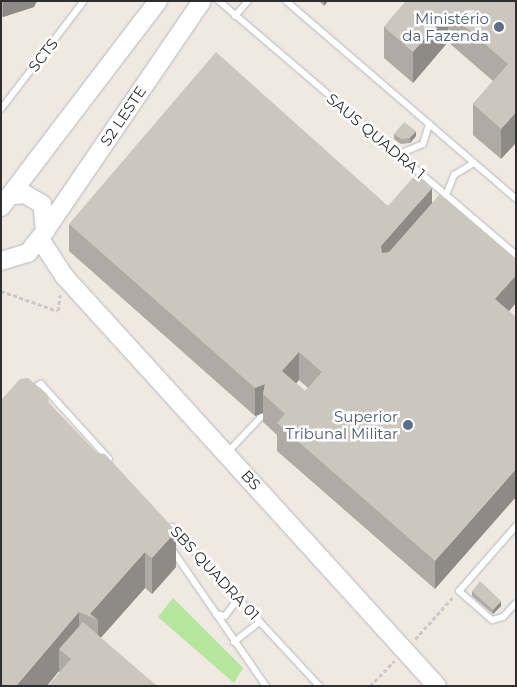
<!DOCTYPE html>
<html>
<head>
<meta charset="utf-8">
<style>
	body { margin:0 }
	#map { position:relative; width:517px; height:687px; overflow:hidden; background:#efe9e1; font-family:Montserrat,sans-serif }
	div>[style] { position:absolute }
	.green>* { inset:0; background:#b6e59e }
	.path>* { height:2.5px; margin-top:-1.25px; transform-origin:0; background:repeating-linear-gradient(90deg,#c9c9c9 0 4px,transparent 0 6.5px) }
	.roads { filter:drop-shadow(0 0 1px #b4b7c1) drop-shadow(0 0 1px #b4b7c1) }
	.lane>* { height:6px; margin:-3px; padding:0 3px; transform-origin:3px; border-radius:3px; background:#fff }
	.secondary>* { height:18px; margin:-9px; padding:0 9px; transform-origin:9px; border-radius:9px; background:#fff }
	.wall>* { inset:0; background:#afaba4 }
	.shaded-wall>* { inset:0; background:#8e8b86 }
	.building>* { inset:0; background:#cbc7bf }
	.dots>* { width:14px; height:14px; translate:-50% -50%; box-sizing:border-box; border:2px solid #fff; border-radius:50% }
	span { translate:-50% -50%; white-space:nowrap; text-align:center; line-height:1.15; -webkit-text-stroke:5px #fff; paint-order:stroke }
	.service-label { font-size:15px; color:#4e5e75 }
	.right { translate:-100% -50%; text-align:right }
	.street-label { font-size:15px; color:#2e2e2e }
	.frame { position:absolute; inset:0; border:2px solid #2e2e2e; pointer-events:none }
</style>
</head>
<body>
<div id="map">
	<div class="green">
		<i style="clip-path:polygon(173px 598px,243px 668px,234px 683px,158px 617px)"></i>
	</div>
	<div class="path">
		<i style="left:1px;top:291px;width:60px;rotate:19.3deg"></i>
		<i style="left:58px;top:311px;width:16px;rotate:-83deg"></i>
		<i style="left:415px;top:639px;width:57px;rotate:-47.9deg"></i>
		<i style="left:370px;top:686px;width:35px;rotate:-46deg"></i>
	</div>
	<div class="roads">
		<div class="lane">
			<i style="left:219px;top:1px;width:391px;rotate:40.5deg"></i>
			<i style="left:286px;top:1px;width:303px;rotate:40.7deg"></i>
			<i style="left:235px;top:16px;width:20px;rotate:-49deg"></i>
			<i style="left:1px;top:109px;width:136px;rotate:-52.5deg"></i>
			<i style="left:397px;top:155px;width:28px;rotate:-23deg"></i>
			<i style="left:423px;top:144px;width:21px;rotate:-73deg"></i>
			<i style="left:446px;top:195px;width:22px;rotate:-68deg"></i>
			<i style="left:454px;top:175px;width:23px;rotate:-31deg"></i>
			<i style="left:30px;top:390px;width:13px;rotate:-29deg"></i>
			<i style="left:41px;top:384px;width:101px;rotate:47.8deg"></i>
			<i style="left:227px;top:453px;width:51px;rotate:-46.6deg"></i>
			<i style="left:516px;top:526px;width:86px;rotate:131.2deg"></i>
			<i style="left:459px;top:591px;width:44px;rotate:41.3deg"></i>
			<i style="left:492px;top:620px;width:11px;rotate:-15deg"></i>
			<i style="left:503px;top:617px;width:19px;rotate:-47deg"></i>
			<i style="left:172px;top:527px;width:217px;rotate:47.2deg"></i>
			<i style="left:171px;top:548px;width:168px;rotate:55.5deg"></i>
			<i style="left:216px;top:614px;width:9px;rotate:13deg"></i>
			<i style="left:225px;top:616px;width:21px;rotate:-53deg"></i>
			<i style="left:234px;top:642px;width:33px;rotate:-38deg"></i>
		</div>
		<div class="secondary">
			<i style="left:1px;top:207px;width:259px;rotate:-52.7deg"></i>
			<i style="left:45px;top:231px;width:278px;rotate:-55.7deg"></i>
			<i style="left:40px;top:239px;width:44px;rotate:57deg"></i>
			<i style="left:64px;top:276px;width:554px;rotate:47.71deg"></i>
			<i style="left:1px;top:261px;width:28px;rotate:-17deg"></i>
			<i style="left:28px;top:253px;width:28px;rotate:-52deg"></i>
			<i style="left:45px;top:231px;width:27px;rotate:-96deg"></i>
			<i style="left:42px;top:204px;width:20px;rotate:-150deg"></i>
			<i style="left:25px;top:194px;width:10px;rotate:174deg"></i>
		</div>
	</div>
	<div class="wall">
		<i style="clip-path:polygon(1px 1px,37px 1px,34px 7px,3px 17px,1px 16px)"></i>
		<i style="clip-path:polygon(319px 1px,328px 1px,324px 6px)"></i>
		<i style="clip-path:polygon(406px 1px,516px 1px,501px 159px,473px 135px,473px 104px,493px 81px,448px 42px,413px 83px,384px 58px,384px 27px)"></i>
		<i style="clip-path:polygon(394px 134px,416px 136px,410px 143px,401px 144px,394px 139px)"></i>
		<i style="clip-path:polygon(evenodd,432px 203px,516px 303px,509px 311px,435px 589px,277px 451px,277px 435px,263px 422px,263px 413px,255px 416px,69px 251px,69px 224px,432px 203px,299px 380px,308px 388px,305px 391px,296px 383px,299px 380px)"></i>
		<i style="clip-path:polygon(49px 403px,176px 567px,152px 594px,145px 588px,101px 637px,59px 673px)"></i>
		<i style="clip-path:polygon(472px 591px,501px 606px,493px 614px,472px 596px)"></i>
	</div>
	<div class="shaded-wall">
		<i style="clip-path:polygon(3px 1px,37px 1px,34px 7px,3px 17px)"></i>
		<i style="clip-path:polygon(324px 1px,328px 1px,324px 6px)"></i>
		<i style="clip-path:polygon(448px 12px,448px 42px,413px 83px,413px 52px)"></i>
		<i style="clip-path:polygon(516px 112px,516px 143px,501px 159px,501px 129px)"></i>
		<i style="clip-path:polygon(416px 131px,416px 136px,410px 143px,410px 138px)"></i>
		<i style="clip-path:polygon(432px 188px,432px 216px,381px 274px,381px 246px)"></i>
		<i style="clip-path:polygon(516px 275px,516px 303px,495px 327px,495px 299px)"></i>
		<i style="clip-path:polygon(299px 352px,299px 380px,282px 399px,282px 371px)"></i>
		<i style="clip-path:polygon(265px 384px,263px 394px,263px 413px,255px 416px,255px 388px)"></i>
		<i style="clip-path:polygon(516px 469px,516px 497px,435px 589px,435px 561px)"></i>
		<i style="clip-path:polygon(176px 531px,176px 567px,152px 594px,152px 558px)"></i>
		<i style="clip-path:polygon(145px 552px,145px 588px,98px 641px,98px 620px,90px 614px)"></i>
		<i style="clip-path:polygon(501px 601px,501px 606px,493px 614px,493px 610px)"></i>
		<i style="clip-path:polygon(79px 612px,79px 648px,59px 649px,59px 671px,47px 686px,16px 686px)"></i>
	</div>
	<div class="building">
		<i style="clip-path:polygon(406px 1px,516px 1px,516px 112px,501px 129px,473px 104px,508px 64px,448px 12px,413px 52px,384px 27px)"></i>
		<i style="clip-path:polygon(evenodd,216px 52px,388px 206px,416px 174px,432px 188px,381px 246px,382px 253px,389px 252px,440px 194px,516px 259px,516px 275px,495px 299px,516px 317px,516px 469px,435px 561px,277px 423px,285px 414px,263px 394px,265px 384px,255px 388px,69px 224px,216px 52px,299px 352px,322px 372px,305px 391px,282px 371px,299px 352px)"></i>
		<i style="clip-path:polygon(404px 122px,416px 131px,410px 138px,401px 139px,394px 134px)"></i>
		<i style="clip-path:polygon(28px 378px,47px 394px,49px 403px,97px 453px,105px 454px,176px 531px,152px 558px,145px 552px,90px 614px,98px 620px,79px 612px,16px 686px,1px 686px,1px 400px,20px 379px)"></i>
		<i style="clip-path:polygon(480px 581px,501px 601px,493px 610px,472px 591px)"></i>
		<i style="clip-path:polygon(83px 622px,157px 686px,48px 686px,71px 659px,59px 649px)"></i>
	</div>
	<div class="dots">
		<i style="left:499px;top:27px;background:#5c6f8a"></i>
		<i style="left:408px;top:425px;background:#5c6f8a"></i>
	</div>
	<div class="service-label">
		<span class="right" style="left:489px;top:27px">Ministério<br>da Fazenda</span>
		<span class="right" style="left:398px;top:425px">Superior<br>Tribunal Militar</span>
	</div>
	<div class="street-label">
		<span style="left:43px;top:55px;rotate:-52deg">SCTS</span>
		<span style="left:123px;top:116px;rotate:-56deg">S2 LESTE</span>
		<span style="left:376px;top:136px;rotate:40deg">SAUS QUADRA 1</span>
		<span style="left:251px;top:480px;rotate:48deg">BS</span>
		<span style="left:215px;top:573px;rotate:47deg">SBS QUADRA 01</span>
	</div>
	<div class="frame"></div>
</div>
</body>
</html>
